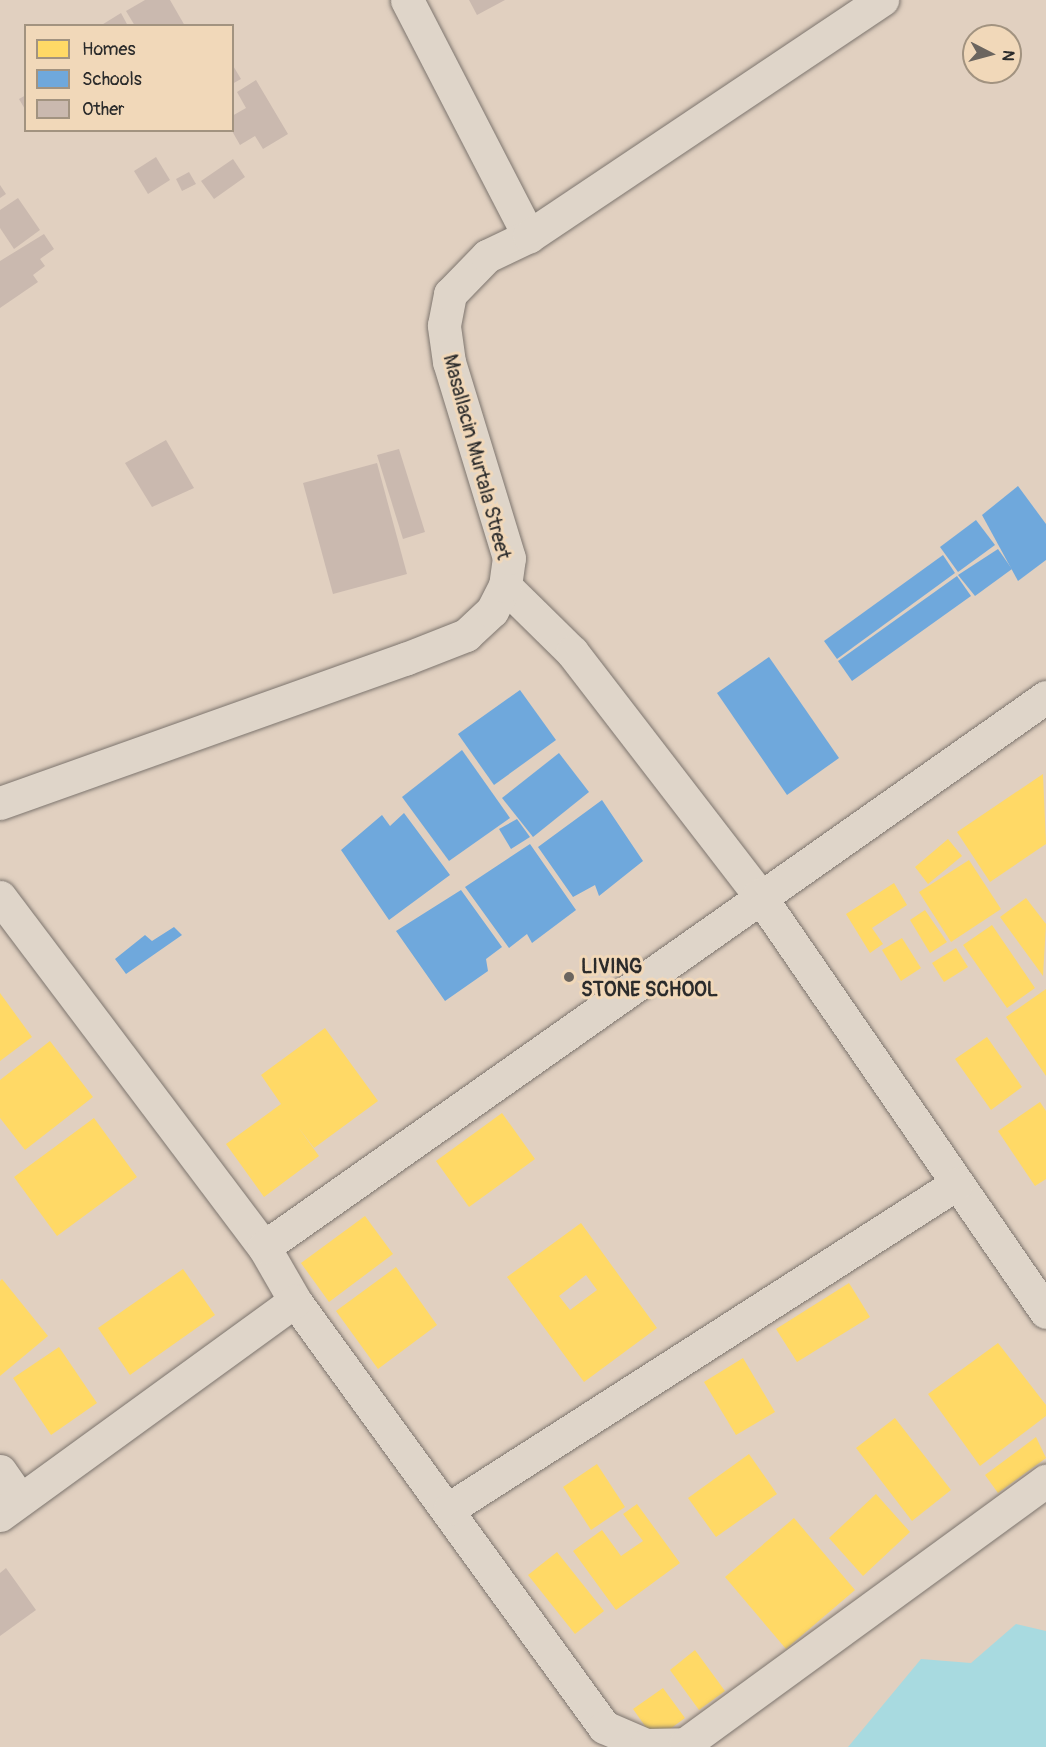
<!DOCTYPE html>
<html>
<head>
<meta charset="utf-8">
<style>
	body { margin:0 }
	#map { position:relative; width:1046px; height:1747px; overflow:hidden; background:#e1d0c0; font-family:Pangolin,sans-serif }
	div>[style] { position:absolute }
	.water>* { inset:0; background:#a8dae0 }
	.homes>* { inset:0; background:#ffd966 }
	.schools>* { inset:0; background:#6fa8dc }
	.building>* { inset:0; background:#cab9af }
	.roads { filter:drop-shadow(0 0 2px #7d756e) drop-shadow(0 0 2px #7d756e) }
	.minor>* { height:33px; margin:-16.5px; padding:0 16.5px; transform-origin:16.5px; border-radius:16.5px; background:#dfd5c9 }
	.tertiary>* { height:33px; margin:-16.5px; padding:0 16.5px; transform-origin:16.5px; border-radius:16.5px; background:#dfd5c9 }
	.dots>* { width:16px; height:16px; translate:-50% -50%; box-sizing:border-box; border:3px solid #f1d8b9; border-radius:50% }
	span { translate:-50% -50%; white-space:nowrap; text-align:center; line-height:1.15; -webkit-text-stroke:6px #f1d8b9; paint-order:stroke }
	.street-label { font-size:20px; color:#2b2b2b }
	.poi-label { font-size:20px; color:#2b2b2b; font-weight:700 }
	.left { translate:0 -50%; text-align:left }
	.legend { position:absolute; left:24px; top:24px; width:210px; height:108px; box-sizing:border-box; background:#f1d8b9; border:2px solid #a29380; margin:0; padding:8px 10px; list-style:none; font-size:18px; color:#2b2b2b }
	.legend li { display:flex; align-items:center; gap:12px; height:30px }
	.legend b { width:30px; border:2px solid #a29380 }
	.north { position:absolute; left:962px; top:24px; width:60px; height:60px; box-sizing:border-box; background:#f1d8b9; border:2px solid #a29380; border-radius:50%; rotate:96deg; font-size:16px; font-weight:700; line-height:24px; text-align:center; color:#2b2b2b }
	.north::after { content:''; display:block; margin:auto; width:21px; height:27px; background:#6b655f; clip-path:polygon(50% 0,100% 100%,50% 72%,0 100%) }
</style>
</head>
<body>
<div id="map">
	<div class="water">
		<i style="clip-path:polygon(1016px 1624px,1046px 1631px,1046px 1747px,848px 1747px,921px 1659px,971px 1663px)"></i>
	</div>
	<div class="homes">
		<i style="clip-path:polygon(1043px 774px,1046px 844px,990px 882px,957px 832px)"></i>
		<i style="clip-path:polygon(948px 839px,962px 856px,928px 884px,915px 867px)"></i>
		<i style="clip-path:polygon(969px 860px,1001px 909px,951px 942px,919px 892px)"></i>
		<i style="clip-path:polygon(894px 883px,907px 905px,872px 928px,883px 944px,870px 953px,846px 914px)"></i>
		<i style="clip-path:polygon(1026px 898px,1046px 924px,1043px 976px,1000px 917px)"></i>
		<i style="clip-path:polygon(925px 910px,947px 942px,930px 953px,910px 920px)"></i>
		<i style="clip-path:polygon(992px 925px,1035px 988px,1007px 1008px,963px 945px)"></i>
		<i style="clip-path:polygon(902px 938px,921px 968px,901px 981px,882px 950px)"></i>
		<i style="clip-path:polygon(956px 948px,968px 967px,944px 982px,932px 963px)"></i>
		<i style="clip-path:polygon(1046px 989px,1046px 1076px,1006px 1017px)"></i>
		<i style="clip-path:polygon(0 993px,32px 1037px,0 1061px)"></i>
		<i style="clip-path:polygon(325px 1028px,378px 1101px,314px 1148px,298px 1127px,319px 1156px,264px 1197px,226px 1144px,281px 1104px,261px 1075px)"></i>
		<i style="clip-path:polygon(987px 1037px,1022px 1087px,991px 1110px,955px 1059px)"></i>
		<i style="clip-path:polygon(50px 1041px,93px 1097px,25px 1150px,0 1118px,0 1080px)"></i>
		<i style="clip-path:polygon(1040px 1102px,1046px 1111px,1046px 1179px,1035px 1186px,998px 1131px)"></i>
		<i style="clip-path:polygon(502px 1113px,535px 1159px,469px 1207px,436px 1161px)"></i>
		<i style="clip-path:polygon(94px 1118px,137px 1177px,57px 1236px,14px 1177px)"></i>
		<i style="clip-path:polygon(365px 1216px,393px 1254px,329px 1302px,301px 1263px)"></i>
		<i style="clip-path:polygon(evenodd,581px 1223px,657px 1328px,584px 1382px,507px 1277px,581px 1223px,586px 1275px,597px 1290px,570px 1310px,559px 1296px,586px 1275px)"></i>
		<i style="clip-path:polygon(396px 1267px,437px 1325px,378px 1369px,336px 1311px)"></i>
		<i style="clip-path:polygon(183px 1269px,215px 1315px,130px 1375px,98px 1328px)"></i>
		<i style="clip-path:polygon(2px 1279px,48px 1336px,0 1376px,0 1281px)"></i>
		<i style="clip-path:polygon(849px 1283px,870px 1317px,797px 1362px,776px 1329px)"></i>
		<i style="clip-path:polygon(998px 1343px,1046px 1405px,1046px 1416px,980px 1466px,928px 1394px)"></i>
		<i style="clip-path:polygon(59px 1347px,97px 1403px,51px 1435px,13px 1378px)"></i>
		<i style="clip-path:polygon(743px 1358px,775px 1412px,736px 1435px,704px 1382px)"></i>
		<i style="clip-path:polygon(895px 1418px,951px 1490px,912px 1521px,856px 1448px)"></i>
		<i style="clip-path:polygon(1036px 1437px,1046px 1458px,998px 1493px,985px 1475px)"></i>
		<i style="clip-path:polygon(749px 1454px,777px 1494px,716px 1537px,688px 1498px)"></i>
		<i style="clip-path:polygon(597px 1464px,625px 1507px,591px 1530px,563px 1487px)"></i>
		<i style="clip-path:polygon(876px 1494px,910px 1532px,863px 1576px,829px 1538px)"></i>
		<i style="clip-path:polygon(637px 1504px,680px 1563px,616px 1610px,573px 1551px,602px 1530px,621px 1556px,643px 1541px,623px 1514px)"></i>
		<i style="clip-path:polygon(794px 1518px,855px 1590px,786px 1649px,725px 1577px)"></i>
		<i style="clip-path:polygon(557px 1552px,604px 1611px,575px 1634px,528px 1575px)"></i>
		<i style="clip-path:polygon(695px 1650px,725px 1691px,699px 1710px,670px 1670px)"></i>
		<i style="clip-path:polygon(663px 1688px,685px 1718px,655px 1740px,633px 1709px)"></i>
	</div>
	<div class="schools">
		<i style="clip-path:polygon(1018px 486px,1046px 524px,1046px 560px,1018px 581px,982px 515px)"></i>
		<i style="clip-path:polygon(976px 520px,995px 545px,958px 572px,940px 547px)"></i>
		<i style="clip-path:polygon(998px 549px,1012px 569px,975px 596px,958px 575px)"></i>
		<i style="clip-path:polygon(943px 555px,955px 573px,837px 659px,824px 641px)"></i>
		<i style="clip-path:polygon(957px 576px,971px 596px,852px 681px,838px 661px)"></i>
		<i style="clip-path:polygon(769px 657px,839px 758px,787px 795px,717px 693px)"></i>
		<i style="clip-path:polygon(520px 690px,556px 740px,494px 785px,458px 734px)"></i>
		<i style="clip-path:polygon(462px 750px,510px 818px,449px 861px,402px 797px)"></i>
		<i style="clip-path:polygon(559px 753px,589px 792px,533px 837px,502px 798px)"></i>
		<i style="clip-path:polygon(602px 800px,643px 861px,599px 896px,595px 885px,573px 897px,538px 847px)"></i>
		<i style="clip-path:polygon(404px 813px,450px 875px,389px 920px,341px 850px,382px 815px,390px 826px)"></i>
		<i style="clip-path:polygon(517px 819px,530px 837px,511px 849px,499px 829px)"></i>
		<i style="clip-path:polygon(530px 844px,576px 910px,532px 943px,527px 934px,509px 948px,465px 887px)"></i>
		<i style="clip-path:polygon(461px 890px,502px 947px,486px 959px,488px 971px,445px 1001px,396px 931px)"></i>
		<i style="clip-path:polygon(174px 927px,182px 935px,126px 974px,115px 959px,145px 935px,152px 941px)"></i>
	</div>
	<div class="building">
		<i style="clip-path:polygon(145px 0,170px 0,185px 26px,135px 26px,126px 11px)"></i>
		<i style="clip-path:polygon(469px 0,505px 0,477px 15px)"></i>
		<i style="clip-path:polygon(121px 13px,128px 26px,100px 26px)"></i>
		<i style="clip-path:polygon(232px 64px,241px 79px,232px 84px)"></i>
		<i style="clip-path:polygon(256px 80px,288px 134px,263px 149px,255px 136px,240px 145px,232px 131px,232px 116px,246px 108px,237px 92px)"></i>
		<i style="clip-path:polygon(26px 95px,26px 111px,19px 99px)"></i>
		<i style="clip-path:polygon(156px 157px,170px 180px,148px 194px,134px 171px)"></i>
		<i style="clip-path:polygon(233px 159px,245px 177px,214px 199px,201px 181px)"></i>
		<i style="clip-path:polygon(189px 172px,196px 184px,182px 191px,176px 179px)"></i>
		<i style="clip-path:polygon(0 185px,6px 194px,0 198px)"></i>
		<i style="clip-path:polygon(18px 198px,40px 230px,14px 249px,0 228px,0 210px)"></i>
		<i style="clip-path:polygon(44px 234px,54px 249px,40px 259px,45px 266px,33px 275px,38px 282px,0 308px,0 261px)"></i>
		<i style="clip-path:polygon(166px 440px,194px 488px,152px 507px,125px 463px)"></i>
		<i style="clip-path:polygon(399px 449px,425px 532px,403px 539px,377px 455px)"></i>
		<i style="clip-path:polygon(377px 463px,407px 574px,333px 594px,303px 483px)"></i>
		<i style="clip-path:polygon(6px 1568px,36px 1610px,0 1636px,0 1573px)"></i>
	</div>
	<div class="roads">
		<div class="minor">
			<i style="left:505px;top:586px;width:94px;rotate:44.6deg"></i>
			<i style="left:572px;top:652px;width:307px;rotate:52.4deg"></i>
			<i style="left:759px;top:895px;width:506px;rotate:55.46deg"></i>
			<i style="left:0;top:897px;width:438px;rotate:53deg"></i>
			<i style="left:264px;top:1247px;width:62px;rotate:60.1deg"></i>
			<i style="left:295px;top:1301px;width:526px;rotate:54.04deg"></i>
			<i style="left:604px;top:1727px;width:46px;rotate:23.2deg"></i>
			<i style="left:646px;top:1745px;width:39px;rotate:-1deg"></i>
			<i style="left:685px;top:1744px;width:447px;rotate:-36.1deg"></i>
			<i style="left:264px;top:1247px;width:956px;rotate:-35.12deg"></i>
			<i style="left:0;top:1471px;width:35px;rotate:55deg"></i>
			<i style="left:450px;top:1508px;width:601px;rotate:-32.63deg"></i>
			<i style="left:0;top:1515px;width:364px;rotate:-36deg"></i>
		</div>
		<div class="tertiary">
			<i style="left:407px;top:0;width:266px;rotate:62.7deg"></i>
			<i style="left:0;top:803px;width:430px;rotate:-19.6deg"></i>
			<i style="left:405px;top:659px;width:66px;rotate:-21.5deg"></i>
			<i style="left:466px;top:635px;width:35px;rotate:-43deg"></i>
			<i style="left:492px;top:611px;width:28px;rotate:-63deg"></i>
			<i style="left:505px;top:586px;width:28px;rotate:-82deg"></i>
			<i style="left:509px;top:558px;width:205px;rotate:-107deg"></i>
			<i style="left:449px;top:362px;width:37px;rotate:-98deg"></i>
			<i style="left:444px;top:325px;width:32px;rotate:-79deg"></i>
			<i style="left:450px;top:294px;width:53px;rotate:-45.8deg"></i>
			<i style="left:487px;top:256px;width:47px;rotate:-25.5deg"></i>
			<i style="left:529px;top:236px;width:425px;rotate:-33.8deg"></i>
		</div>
	</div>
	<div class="dots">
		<i style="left:569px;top:977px;background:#6b655f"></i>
	</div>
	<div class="street-label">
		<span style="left:477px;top:457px;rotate:75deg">Masallacin Murtala Street</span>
	</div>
	<div class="poi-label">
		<span class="left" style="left:581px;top:978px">LIVING<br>STONE SCHOOL</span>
	</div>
	<ul class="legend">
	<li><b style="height:16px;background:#ffd966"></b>Homes</li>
	<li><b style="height:16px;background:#6fa8dc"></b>Schools</li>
	<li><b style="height:16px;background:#cab9af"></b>Other</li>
	</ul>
	<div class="north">N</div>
</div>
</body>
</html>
